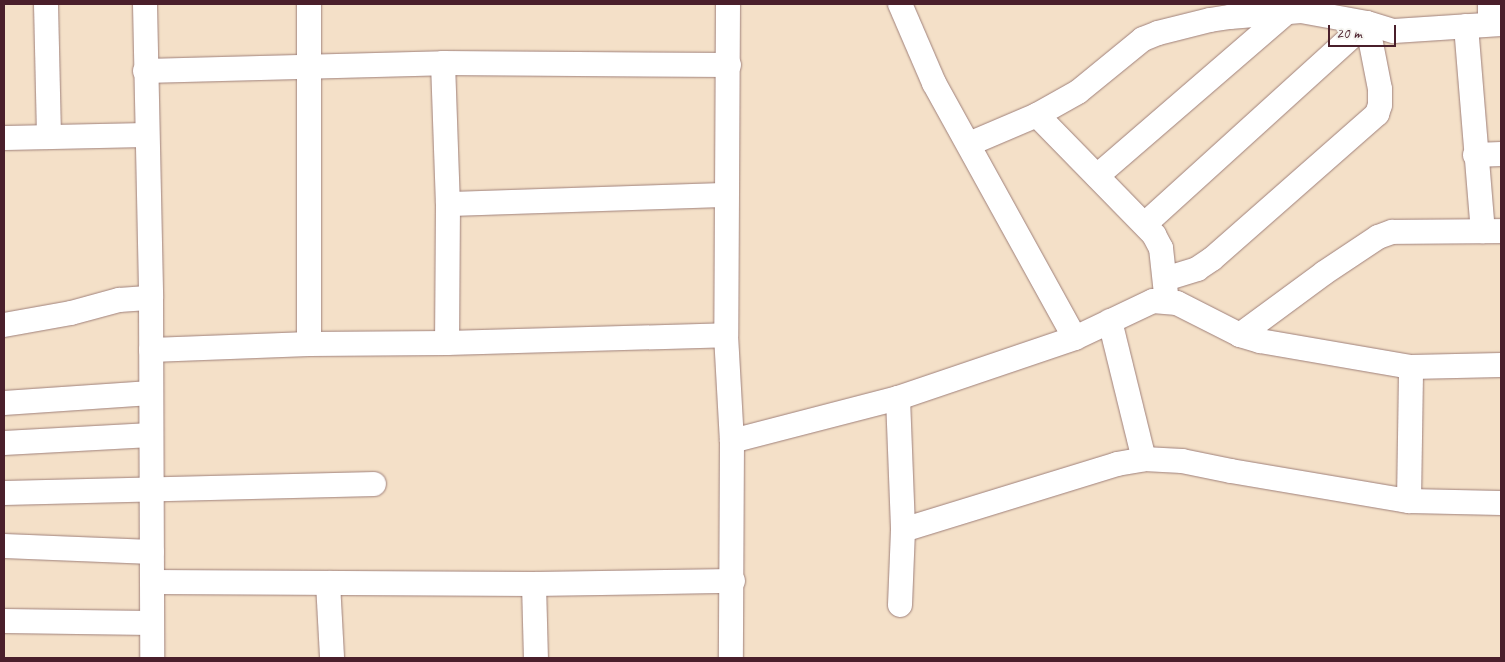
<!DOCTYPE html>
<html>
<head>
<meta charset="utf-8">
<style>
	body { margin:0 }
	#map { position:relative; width:1505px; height:662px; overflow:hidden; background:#f4e0c8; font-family:Caveat,sans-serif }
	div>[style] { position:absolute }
	.roads { filter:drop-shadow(0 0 1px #9f807a) drop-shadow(0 0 1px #9f807a) }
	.street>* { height:24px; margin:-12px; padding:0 12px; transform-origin:12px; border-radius:12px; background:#fff }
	span { translate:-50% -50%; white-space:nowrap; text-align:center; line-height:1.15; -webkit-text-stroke:4.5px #f6f6f2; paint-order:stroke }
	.frame { position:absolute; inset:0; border:5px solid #4a1f2b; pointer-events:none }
	.scale { position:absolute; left:1328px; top:25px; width:68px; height:22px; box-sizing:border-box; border:2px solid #4a1f2b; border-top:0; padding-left:6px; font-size:15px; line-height:18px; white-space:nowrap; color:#4a1f2b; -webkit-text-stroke:4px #f6f6f2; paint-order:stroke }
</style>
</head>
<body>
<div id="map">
	<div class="roads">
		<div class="street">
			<i style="left:46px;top:4px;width:133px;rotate:88.7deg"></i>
			<i style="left:145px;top:4px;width:294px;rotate:88.8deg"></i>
			<i style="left:151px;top:298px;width:360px;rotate:89.8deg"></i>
			<i style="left:728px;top:4px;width:331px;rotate:90.3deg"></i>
			<i style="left:726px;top:335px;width:106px;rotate:86.8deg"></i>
			<i style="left:732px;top:441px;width:217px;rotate:90.3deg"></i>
			<i style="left:900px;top:4px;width:86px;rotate:66.7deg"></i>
			<i style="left:934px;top:83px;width:291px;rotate:61.1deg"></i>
			<i style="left:1490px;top:4px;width:20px;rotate:90deg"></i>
			<i style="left:1466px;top:26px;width:206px;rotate:85.3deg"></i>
			<i style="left:443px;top:63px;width:141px;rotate:88deg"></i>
			<i style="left:448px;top:204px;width:139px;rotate:90.4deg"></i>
			<i style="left:145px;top:71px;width:298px;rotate:-1.5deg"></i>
			<i style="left:443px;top:63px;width:286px;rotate:0.4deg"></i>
			<i style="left:1037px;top:115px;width:168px;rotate:45.7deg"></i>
			<i style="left:1154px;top:235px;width:15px;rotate:62deg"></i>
			<i style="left:1161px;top:248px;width:46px;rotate:83.8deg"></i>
			<i style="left:4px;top:138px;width:142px;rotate:-1.2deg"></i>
			<i style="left:969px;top:144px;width:74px;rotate:-23.1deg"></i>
			<i style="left:1037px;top:115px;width:47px;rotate:-29.3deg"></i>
			<i style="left:1078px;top:92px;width:84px;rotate:-39.2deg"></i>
			<i style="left:1143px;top:39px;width:16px;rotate:-22deg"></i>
			<i style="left:1158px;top:33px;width:54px;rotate:-14deg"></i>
			<i style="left:1210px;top:20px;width:20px;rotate:-9deg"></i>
			<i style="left:1230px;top:17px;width:71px;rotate:-4.8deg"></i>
			<i style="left:1301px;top:11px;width:67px;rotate:10.3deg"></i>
			<i style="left:1367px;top:23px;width:28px;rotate:17deg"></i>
			<i style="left:1394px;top:31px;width:107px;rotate:-3.7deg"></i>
			<i style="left:1475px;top:155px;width:26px;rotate:-2deg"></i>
			<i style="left:1097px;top:176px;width:251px;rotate:-40.8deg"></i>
			<i style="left:448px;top:204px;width:278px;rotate:-1.9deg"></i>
			<i style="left:1145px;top:224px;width:299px;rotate:-42.2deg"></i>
			<i style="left:1165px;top:279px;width:34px;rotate:-17deg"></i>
			<i style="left:1197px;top:269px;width:18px;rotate:-34deg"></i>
			<i style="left:1212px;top:259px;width:220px;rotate:-41.3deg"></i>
			<i style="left:1377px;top:114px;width:9px;rotate:-72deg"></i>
			<i style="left:1380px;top:105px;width:16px;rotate:-90deg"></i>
			<i style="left:1380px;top:89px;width:67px;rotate:-101.1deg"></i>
			<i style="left:1110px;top:321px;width:142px;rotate:76.2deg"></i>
			<i style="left:4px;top:325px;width:68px;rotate:-10.2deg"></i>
			<i style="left:71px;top:313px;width:50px;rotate:-15.2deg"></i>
			<i style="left:119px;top:300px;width:32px;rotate:-4deg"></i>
			<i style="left:1240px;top:335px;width:104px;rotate:-36.4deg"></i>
			<i style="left:1324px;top:273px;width:65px;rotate:-33.7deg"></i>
			<i style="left:1378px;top:237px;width:15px;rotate:-20deg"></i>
			<i style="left:1392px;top:232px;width:109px;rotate:-0.5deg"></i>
			<i style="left:309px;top:344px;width:340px;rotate:-90deg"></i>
			<i style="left:151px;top:350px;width:158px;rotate:-2.2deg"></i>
			<i style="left:309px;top:344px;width:138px;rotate:-0.4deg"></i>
			<i style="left:447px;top:343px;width:279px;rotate:-1.6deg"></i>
			<i style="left:898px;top:398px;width:132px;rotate:87.8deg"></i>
			<i style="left:903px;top:530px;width:75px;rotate:92.3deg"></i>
			<i style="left:4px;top:403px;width:147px;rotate:-3.9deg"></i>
			<i style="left:732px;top:441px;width:171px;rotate:-14.5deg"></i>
			<i style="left:898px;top:398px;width:187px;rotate:-18.7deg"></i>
			<i style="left:1075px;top:338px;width:86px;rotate:-25.4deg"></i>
			<i style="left:1153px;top:301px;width:24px;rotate:5deg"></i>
			<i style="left:1177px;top:303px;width:71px;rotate:26.9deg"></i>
			<i style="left:1240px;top:335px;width:21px;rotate:17deg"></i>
			<i style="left:1260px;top:341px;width:153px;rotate:9.8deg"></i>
			<i style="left:1411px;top:367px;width:90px;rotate:-1.3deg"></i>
			<i style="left:4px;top:443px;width:147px;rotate:-3.1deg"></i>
			<i style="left:4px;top:493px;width:370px;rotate:-1.4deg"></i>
			<i style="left:1409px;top:501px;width:134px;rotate:-89.1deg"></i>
			<i style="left:903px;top:530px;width:224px;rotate:-17.1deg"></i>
			<i style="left:1117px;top:464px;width:27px;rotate:-10deg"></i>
			<i style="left:1144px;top:459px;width:38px;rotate:3deg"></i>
			<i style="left:1182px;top:461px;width:50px;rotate:11.5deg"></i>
			<i style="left:1231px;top:471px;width:181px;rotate:9.6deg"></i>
			<i style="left:1409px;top:501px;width:92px;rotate:1.2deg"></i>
			<i style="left:4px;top:546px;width:148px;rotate:2.3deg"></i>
			<i style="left:152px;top:582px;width:382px;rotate:0.3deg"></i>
			<i style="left:534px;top:584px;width:199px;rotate:-0.9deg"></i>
			<i style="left:328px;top:583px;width:75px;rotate:86.9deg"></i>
			<i style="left:534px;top:584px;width:74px;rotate:88.5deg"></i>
			<i style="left:4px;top:621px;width:147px;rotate:0.8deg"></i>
		</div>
	</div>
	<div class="frame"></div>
	<div class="scale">20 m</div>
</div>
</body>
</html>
